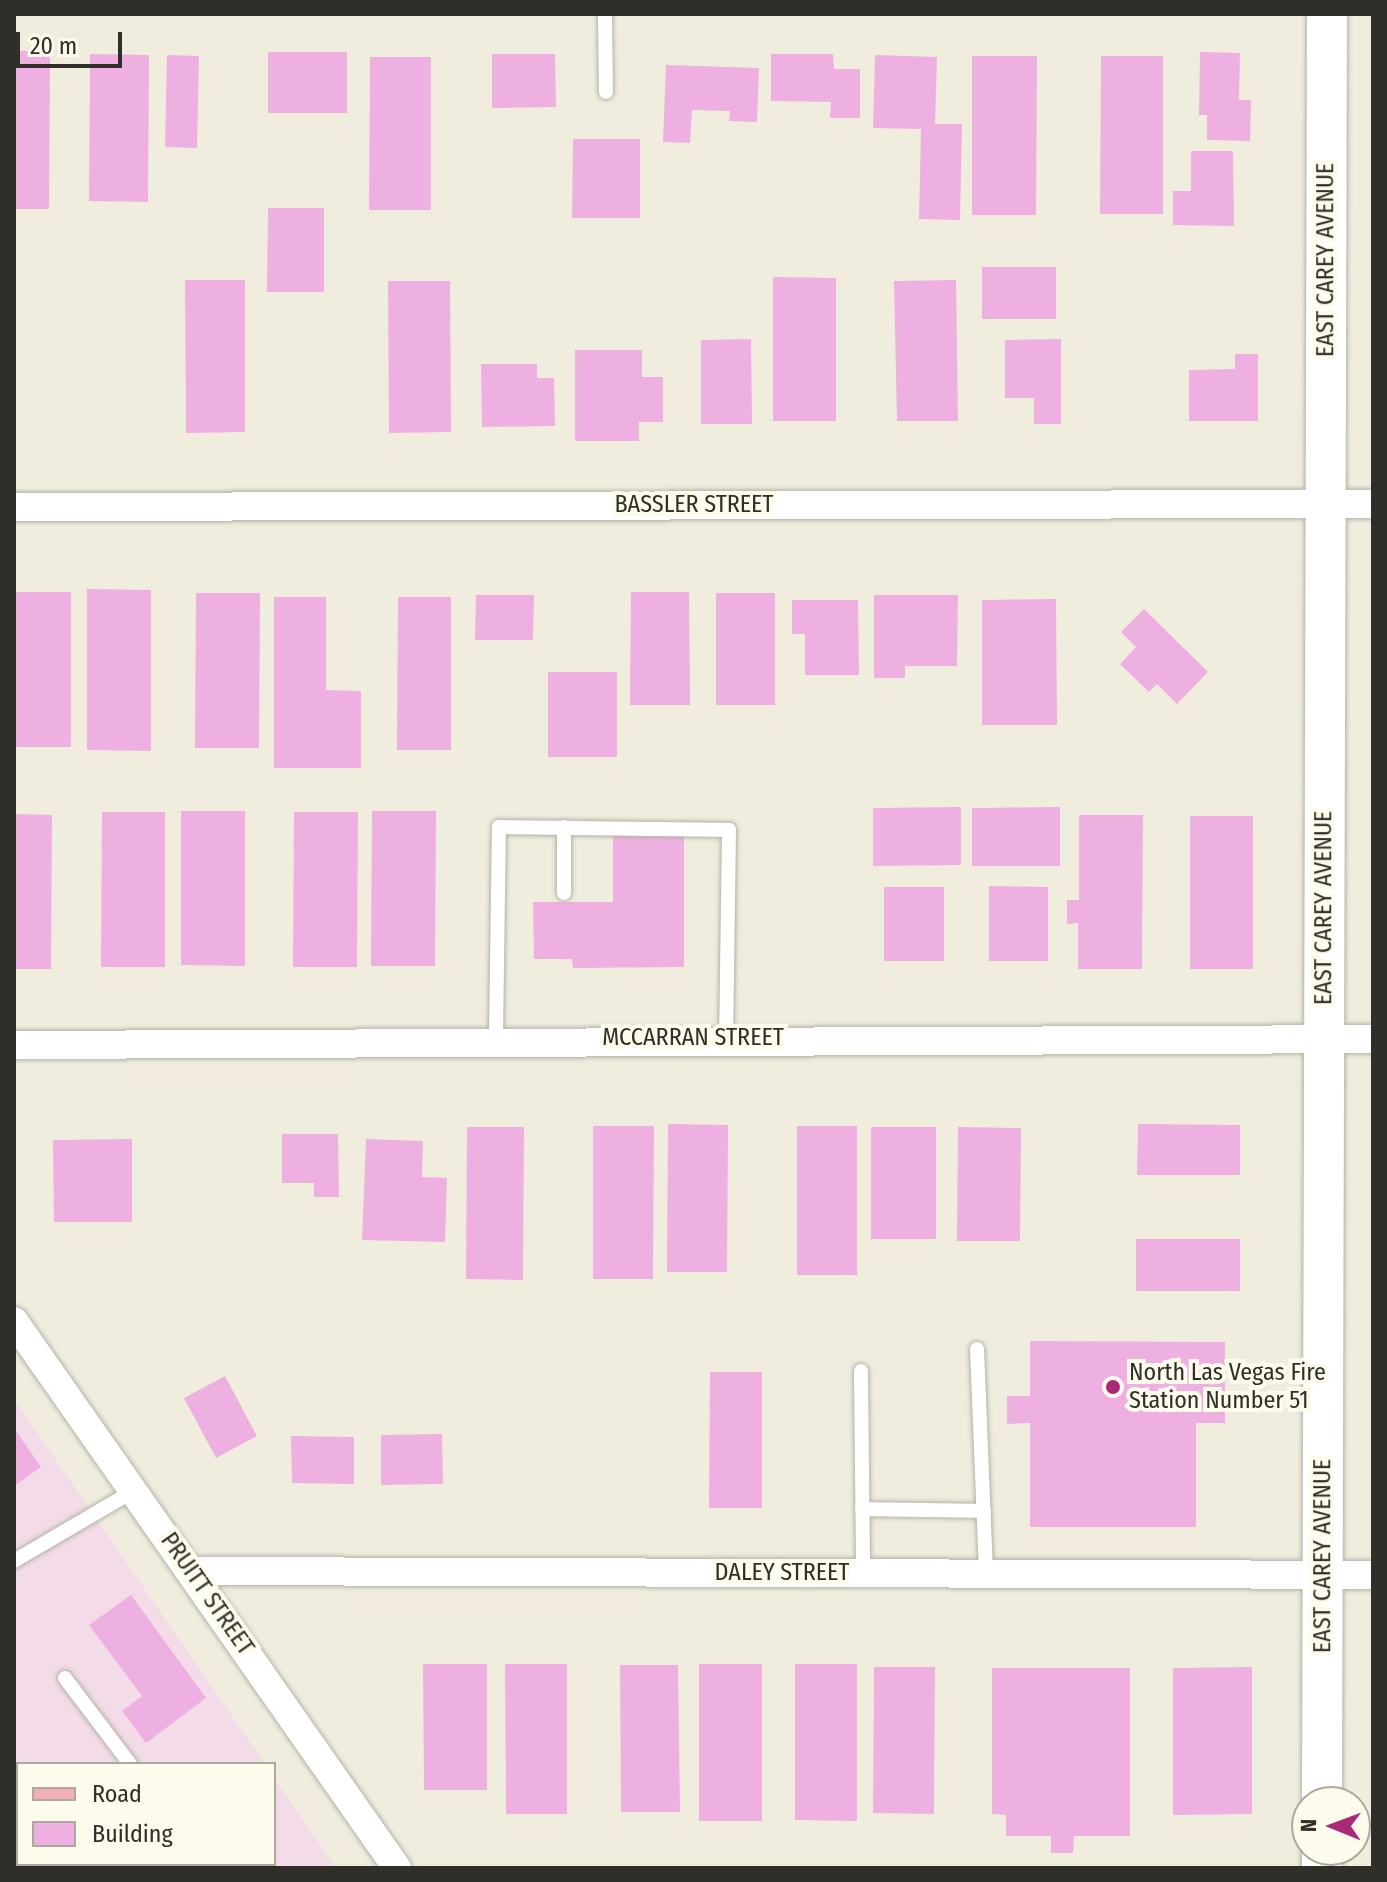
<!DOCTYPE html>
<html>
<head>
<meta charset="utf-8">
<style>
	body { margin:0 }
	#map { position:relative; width:1387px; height:1882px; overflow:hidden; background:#f0eddf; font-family:"Fira Sans Condensed",sans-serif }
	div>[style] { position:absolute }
	.commercial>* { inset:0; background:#f3dbe7 }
	.building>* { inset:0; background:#eeb0e1 }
	.roads { filter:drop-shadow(0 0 2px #b4b2a4) drop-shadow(0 0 2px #b4b2a4) }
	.service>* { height:14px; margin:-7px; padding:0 7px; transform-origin:7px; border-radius:7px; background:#fff }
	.minor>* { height:28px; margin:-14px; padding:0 14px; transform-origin:14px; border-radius:14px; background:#fff }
	.secondary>* { height:40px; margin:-20px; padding:0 20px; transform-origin:20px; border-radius:20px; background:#fff }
	.primary>* { height:44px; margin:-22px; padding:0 22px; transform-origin:22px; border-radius:22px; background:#f1aeb3 }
	.dots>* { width:22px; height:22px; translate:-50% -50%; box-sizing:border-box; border:4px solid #fdfbec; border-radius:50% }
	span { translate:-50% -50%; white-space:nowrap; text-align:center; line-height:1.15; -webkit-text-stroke:8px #fdfbec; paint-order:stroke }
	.street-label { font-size:24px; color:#2f2e29 }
	.poi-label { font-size:24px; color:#2f2e29 }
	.left { translate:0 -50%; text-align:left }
	.frame { position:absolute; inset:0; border:16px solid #2f2e29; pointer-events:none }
	.legend { position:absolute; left:16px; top:1762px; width:260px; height:104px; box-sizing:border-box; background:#fdfbec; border:2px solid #aba99e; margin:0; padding:10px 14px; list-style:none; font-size:24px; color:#2f2e29 }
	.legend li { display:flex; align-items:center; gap:16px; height:40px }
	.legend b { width:40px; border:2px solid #aba99e }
	.north { position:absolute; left:1291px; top:1786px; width:80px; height:80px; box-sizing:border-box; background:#fdfbec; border:2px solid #aba99e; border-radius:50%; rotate:271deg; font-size:22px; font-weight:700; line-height:32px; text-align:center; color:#2f2e29 }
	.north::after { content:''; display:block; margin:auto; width:28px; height:36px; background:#ab2a77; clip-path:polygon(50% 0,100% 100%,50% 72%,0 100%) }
	.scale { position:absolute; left:16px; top:32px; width:106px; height:36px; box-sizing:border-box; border:4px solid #2f2e29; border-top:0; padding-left:10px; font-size:24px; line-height:28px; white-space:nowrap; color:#2f2e29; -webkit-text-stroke:6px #fdfbec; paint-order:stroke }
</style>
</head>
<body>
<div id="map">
	<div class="commercial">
		<i style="clip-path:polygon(14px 1399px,265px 1764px,18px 1764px,18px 1789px,14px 1783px)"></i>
		<i style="clip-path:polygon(274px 1778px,336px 1868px,71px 1864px,274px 1864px)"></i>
	</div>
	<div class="building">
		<i style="clip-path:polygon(14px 51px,50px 51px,49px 209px,14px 209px)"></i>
		<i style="clip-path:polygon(268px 52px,347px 52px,347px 113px,268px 113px)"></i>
		<i style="clip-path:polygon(1200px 52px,1240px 53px,1239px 100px,1251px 100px,1250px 141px,1207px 140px,1207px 115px,1199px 115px)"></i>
		<i style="clip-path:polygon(90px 54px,149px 55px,148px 202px,89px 201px)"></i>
		<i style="clip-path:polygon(492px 54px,555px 54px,556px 107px,492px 108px)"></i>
		<i style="clip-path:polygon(771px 54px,833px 54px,834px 69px,860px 69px,860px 118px,830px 118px,831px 102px,771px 101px)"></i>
		<i style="clip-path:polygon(167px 55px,199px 56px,197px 148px,165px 147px)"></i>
		<i style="clip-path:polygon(875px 55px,937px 57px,935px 124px,962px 124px,960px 220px,919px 219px,921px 129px,873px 128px)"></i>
		<i style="clip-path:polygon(972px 56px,1037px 56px,1036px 215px,972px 215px)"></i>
		<i style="clip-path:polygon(1101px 56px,1163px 56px,1163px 214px,1100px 214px)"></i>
		<i style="clip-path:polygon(370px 57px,431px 57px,431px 210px,369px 210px)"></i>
		<i style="clip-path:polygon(666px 65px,759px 68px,757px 122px,729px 121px,730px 111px,692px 110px,690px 143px,663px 142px)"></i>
		<i style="clip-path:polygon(573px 139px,640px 139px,640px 218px,572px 218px)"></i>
		<i style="clip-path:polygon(1191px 151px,1233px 151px,1234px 226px,1173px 225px,1173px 191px,1191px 191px)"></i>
		<i style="clip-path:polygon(268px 208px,324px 208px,324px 292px,267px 292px)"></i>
		<i style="clip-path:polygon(982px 267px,1056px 267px,1056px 319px,982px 319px)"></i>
		<i style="clip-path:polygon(773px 277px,836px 278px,836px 421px,773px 421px)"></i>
		<i style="clip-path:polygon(185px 280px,245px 280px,245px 432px,186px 433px)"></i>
		<i style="clip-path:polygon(956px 280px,958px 421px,897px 421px,894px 281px)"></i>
		<i style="clip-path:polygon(388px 281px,450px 281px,451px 432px,389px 433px)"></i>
		<i style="clip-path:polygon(751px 339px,752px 424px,701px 424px,701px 340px)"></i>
		<i style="clip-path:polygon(1061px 339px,1061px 424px,1034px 424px,1034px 398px,1005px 398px,1005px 340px)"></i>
		<i style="clip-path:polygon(575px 350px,642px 350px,642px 377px,663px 377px,663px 422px,639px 422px,639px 441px,575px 441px)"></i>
		<i style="clip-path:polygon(1235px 354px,1258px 354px,1258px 421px,1189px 421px,1189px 370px,1235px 369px)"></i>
		<i style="clip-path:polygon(481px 364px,537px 364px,537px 378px,554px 378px,555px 426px,482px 427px)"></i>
		<i style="clip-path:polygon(87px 589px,151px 590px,151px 751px,87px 750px)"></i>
		<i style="clip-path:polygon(14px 592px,71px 592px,71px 747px,14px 747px)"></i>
		<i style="clip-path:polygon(631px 592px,689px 592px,690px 705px,630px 705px)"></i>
		<i style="clip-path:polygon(196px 593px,260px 593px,259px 748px,195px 748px)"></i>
		<i style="clip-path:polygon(716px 593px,775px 593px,775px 705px,716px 705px)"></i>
		<i style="clip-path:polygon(476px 595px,534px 595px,533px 640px,475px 640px)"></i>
		<i style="clip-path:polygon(874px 595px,958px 595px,957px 666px,905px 666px,905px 678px,874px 678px)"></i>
		<i style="clip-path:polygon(274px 597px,326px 597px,326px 690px,361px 691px,361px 768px,274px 768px)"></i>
		<i style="clip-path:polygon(398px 597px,451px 597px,451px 750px,397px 750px)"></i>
		<i style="clip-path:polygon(1056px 599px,1057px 725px,982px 725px,982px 600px)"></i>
		<i style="clip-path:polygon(792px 600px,858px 600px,859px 675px,805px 675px,805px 634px,792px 634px)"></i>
		<i style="clip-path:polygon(1144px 609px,1208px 672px,1177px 704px,1157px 684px,1149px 692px,1120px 664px,1136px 647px,1121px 632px)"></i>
		<i style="clip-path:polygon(548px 672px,617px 672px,617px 757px,548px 757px)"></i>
		<i style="clip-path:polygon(961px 807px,961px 865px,873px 866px,873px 808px)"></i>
		<i style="clip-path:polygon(1060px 807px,1060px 866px,972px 866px,972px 808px)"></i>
		<i style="clip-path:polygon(181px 811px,245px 811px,245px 966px,181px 965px)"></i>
		<i style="clip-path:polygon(372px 811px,436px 811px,435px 966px,371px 966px)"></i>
		<i style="clip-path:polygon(102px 812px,165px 812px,165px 967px,101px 967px)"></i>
		<i style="clip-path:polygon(294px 812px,358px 812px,357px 967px,293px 967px)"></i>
		<i style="clip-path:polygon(14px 814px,52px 815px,51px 969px,14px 969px)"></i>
		<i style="clip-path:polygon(1079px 815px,1143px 815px,1142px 969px,1078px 969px,1078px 923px,1067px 924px,1067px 900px,1079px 900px)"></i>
		<i style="clip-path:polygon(1190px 816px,1253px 816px,1253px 969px,1190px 969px)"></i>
		<i style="clip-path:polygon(684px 831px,684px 967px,573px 968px,572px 959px,534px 959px,533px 902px,613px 902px,613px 832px)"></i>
		<i style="clip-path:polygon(989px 886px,1048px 887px,1048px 961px,989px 961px)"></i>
		<i style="clip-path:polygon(884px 887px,944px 887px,944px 961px,884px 961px)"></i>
		<i style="clip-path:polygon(668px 1124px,728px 1125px,727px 1272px,667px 1272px)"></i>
		<i style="clip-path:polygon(1138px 1124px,1240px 1125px,1240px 1175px,1137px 1175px)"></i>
		<i style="clip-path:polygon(593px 1126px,654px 1126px,653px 1279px,593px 1279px)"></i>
		<i style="clip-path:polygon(797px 1126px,857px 1126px,857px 1275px,797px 1275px)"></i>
		<i style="clip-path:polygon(467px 1127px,524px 1127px,523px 1280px,466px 1279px)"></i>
		<i style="clip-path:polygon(871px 1127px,936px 1127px,936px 1239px,871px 1239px)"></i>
		<i style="clip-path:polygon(958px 1127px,1021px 1128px,1020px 1241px,957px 1241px)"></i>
		<i style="clip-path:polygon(282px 1134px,338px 1134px,339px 1197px,314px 1197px,314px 1183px,282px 1183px)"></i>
		<i style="clip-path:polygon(132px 1139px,132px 1222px,54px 1222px,53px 1140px)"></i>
		<i style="clip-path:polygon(366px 1139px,423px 1141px,422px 1177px,447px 1178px,445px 1242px,362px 1240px)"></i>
		<i style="clip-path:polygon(1136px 1239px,1240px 1239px,1240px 1291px,1136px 1291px)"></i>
		<i style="clip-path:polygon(1030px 1341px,1225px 1342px,1225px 1423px,1196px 1423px,1196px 1527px,1030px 1527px,1030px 1423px,1007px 1424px,1007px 1396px,1030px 1396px)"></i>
		<i style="clip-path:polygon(710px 1372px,762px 1372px,762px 1508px,709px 1508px)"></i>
		<i style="clip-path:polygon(225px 1376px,257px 1436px,216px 1458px,184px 1398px)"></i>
		<i style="clip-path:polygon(14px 1428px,41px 1467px,14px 1486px)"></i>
		<i style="clip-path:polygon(442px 1434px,443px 1484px,381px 1485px,381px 1435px)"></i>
		<i style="clip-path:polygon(291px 1436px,354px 1437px,354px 1484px,292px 1483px)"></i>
		<i style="clip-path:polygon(131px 1595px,206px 1698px,146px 1743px,122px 1711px,142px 1696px,89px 1625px)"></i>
		<i style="clip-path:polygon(423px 1664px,487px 1664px,487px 1790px,424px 1790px)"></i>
		<i style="clip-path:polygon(505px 1664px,567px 1664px,567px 1814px,506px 1814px)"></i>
		<i style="clip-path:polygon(699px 1664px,762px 1664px,762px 1821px,699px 1821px)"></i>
		<i style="clip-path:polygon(795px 1664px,857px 1664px,857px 1821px,795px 1820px)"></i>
		<i style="clip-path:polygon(620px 1665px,678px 1665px,680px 1812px,621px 1812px)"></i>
		<i style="clip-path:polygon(874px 1667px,935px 1667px,934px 1814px,873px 1813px)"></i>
		<i style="clip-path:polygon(1252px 1667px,1252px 1814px,1173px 1815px,1173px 1668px)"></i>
		<i style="clip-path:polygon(992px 1668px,1130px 1668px,1130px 1836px,1074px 1836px,1073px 1853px,1051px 1853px,1051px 1836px,1006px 1836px,1006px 1815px,992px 1814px)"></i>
		<i style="clip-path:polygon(135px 1864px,231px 1864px,225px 1868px)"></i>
	</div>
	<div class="roads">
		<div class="service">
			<i style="left:605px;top:14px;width:78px;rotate:89.3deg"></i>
			<i style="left:564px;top:893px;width:66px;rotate:-90deg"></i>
			<i style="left:496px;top:1037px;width:210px;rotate:-89.2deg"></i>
			<i style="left:499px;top:827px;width:230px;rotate:0.7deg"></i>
			<i style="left:729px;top:830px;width:208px;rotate:90.8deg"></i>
			<i style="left:977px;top:1349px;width:225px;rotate:87.7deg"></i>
			<i style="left:861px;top:1371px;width:202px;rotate:89.4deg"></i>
			<i style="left:862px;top:1509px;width:122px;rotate:0.9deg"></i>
			<i style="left:14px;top:1561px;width:140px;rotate:-30.4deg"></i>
			<i style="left:65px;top:1678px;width:108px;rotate:52.9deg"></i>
			<i style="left:97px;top:1864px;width:5px;rotate:53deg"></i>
		</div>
		<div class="minor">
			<i style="left:14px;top:507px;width:1359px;rotate:-0.13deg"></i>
			<i style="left:14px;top:1045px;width:1359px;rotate:-0.25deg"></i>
			<i style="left:14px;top:1321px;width:668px;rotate:55deg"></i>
			<i style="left:192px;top:1571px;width:1181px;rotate:0.19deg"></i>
		</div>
		<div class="secondary">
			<i style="left:1322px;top:1802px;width:1788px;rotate:-89.84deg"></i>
			<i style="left:1322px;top:1868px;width:18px;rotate:-90deg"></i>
		</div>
		<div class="primary">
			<i style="left:14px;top:1865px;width:4px;rotate:56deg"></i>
		</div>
	</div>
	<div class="dots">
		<i style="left:1113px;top:1387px;background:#ab2a77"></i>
	</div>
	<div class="street-label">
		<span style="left:1326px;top:260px;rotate:-90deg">EAST CAREY AVENUE</span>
		<span style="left:694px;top:505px">BASSLER STREET</span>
		<span style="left:1324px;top:908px;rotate:-90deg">EAST CAREY AVENUE</span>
		<span style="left:693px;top:1038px">MCCARRAN STREET</span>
		<span style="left:1323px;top:1556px;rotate:-90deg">EAST CAREY AVENUE</span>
		<span style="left:782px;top:1573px">DALEY STREET</span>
		<span style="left:207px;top:1594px;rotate:55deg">PRUITT STREET</span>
	</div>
	<div class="poi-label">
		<span class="left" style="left:1129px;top:1387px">North Las Vegas Fire<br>Station Number 51</span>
	</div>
	<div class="frame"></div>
	<ul class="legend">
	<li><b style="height:10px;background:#f1aeb3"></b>Road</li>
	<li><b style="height:22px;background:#eeb0e1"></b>Building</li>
	</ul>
	<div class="north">N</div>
	<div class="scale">20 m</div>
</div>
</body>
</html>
